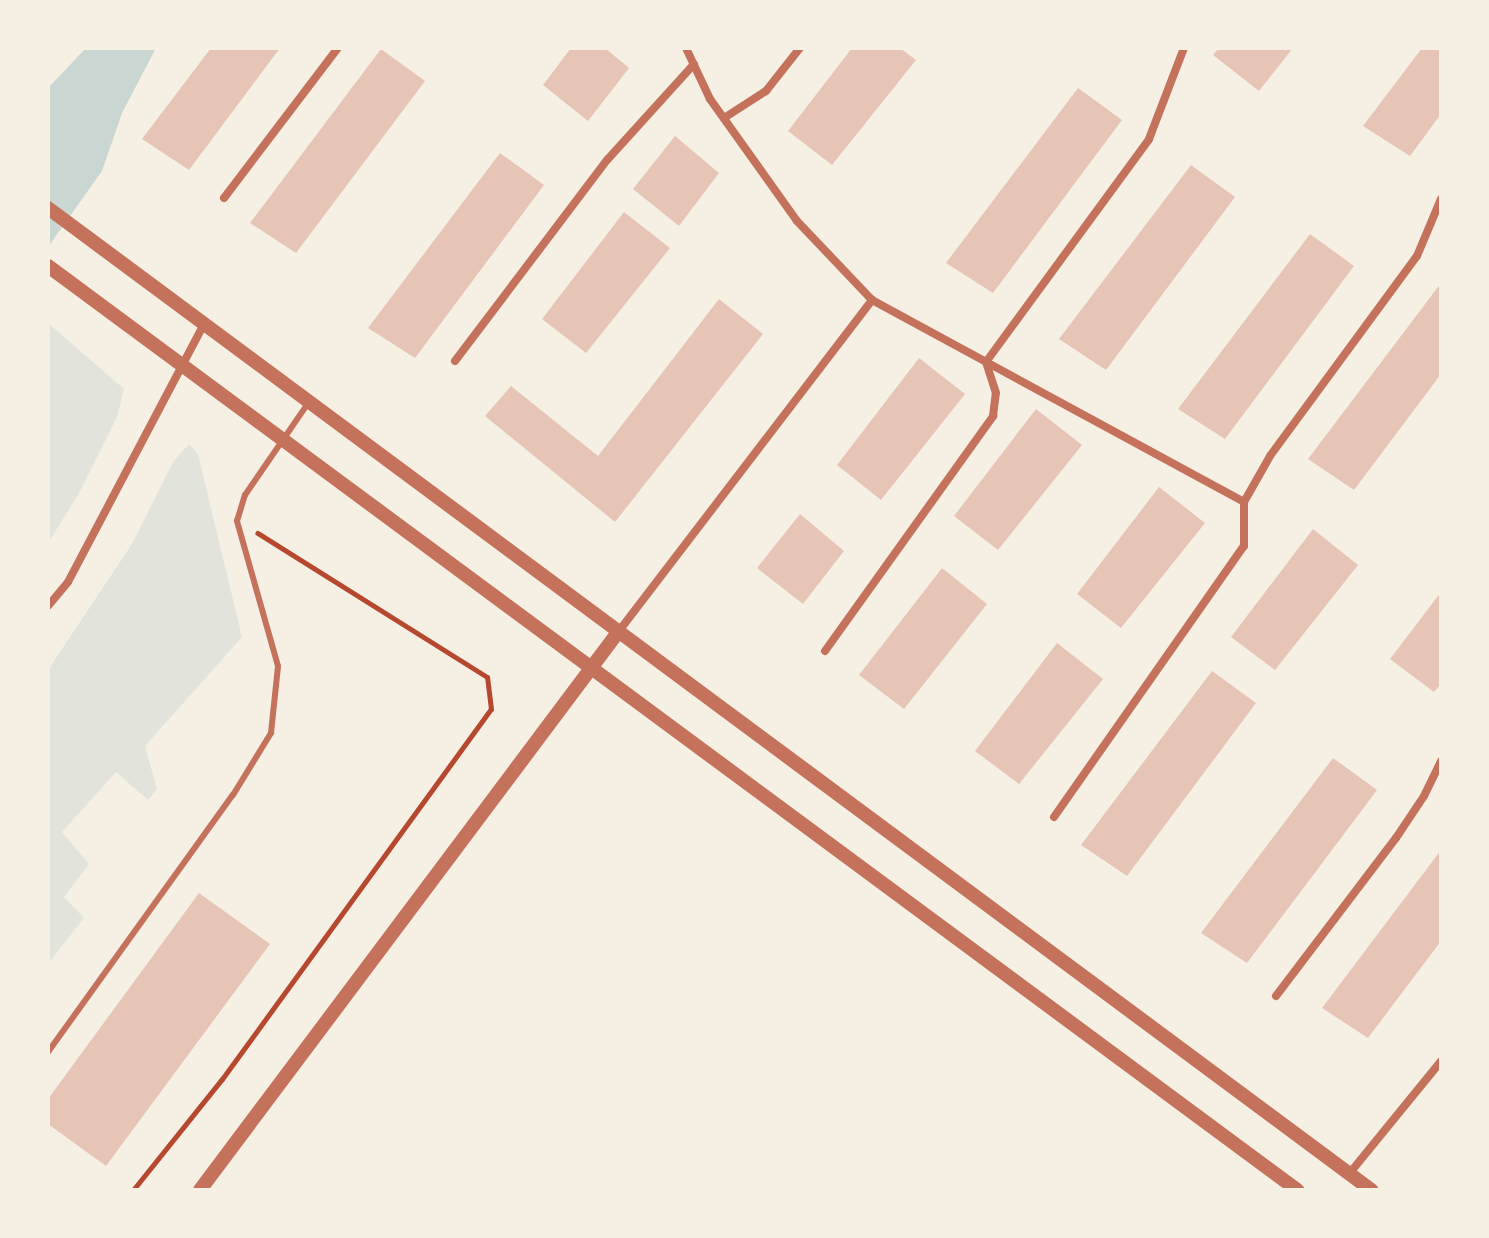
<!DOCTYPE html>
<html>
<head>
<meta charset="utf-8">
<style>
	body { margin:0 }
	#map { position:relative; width:1489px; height:1238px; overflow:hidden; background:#f6efe4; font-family:"DejaVu Sans",sans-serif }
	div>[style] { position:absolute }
	.green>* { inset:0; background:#e2e4dc }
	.water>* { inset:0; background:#c9d6d2 }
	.building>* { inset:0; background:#e6c5b7 }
	.path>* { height:5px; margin:-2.5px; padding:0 2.5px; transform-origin:2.5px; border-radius:2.5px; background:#b5482f }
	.service>* { height:6px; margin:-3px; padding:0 3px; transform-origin:3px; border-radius:3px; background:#c5725c }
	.minor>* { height:8px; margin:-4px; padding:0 4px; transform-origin:4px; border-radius:4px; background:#c5725c }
	.tertiary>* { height:14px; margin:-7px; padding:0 7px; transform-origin:7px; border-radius:7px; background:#c5725c }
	span { translate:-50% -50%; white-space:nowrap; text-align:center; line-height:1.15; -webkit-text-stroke:6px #f6efe4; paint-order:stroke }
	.frame { position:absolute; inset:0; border:50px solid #f6efe4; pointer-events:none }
</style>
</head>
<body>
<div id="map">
	<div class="green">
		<i style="clip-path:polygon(48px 323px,124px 389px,117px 417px,78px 495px,48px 543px)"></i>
		<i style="clip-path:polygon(189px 444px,198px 454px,242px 637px,145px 746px,157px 789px,148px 800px,116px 772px,62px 832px,89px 864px,64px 897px,84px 918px,48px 964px,48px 670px,132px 544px,173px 462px)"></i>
	</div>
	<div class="water">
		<i style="clip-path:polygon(86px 48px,156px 48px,122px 113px,102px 171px,48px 247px,48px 88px)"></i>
	</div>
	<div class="building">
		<i style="clip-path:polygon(211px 48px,280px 48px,189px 170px,142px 139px)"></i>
		<i style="clip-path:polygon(571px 48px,605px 48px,629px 68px,588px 121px,543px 85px)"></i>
		<i style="clip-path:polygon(852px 48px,900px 48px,916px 60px,832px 165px,788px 131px)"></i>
		<i style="clip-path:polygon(1219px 48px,1293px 48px,1259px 91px,1213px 55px)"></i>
		<i style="clip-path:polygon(1422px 48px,1441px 48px,1441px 114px,1410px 156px,1363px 126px)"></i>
		<i style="clip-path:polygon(381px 49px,425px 81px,296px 253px,250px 223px)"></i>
		<i style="clip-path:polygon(1078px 88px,1122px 120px,993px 293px,946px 263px)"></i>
		<i style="clip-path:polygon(675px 136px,719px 173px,679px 226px,633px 189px)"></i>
		<i style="clip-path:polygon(500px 153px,544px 185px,415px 358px,368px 328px)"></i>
		<i style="clip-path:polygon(1191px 165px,1235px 197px,1106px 370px,1059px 339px)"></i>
		<i style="clip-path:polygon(624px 212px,670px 248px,586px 353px,542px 319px)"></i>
		<i style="clip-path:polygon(1310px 234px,1354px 266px,1225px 439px,1178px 409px)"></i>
		<i style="clip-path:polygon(1441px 283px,1441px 374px,1354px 490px,1308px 459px)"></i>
		<i style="clip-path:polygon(719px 299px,763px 334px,615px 522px,485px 416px,511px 386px,598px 456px)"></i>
		<i style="clip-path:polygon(919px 358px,965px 394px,881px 500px,837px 465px)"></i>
		<i style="clip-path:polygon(1036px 409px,1082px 445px,998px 550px,954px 516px)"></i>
		<i style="clip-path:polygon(1159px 487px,1205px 523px,1121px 628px,1077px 594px)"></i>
		<i style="clip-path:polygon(800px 514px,844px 551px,803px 604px,757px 568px)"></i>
		<i style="clip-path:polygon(1313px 529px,1358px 565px,1275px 670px,1231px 637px)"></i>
		<i style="clip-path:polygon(942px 568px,987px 604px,904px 709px,859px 675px)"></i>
		<i style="clip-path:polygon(1441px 592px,1441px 684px,1434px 692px,1390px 659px)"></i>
		<i style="clip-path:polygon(1057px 643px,1103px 679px,1019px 784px,975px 751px)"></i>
		<i style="clip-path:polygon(1212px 671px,1256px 703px,1127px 876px,1081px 845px)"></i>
		<i style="clip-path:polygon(1333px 758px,1377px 790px,1247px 963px,1201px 933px)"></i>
		<i style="clip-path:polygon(1441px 850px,1441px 941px,1368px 1038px,1322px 1008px)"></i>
		<i style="clip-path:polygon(199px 893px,270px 944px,106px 1166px,48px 1124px,48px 1099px)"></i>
	</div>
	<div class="path">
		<i style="left:133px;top:1190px;width:142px;rotate:-51.3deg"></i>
		<i style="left:222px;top:1079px;width:457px;rotate:-54deg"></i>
		<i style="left:491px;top:709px;width:32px;rotate:-97deg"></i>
		<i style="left:487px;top:677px;width:271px;rotate:-147.9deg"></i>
	</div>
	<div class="service">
		<i style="left:48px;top:1052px;width:317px;rotate:-54.3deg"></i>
		<i style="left:233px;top:795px;width:73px;rotate:-58.5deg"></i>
		<i style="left:271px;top:733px;width:67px;rotate:-84deg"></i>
		<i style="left:278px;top:666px;width:151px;rotate:-105.8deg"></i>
		<i style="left:237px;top:521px;width:27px;rotate:-73deg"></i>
		<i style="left:245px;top:495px;width:113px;rotate:-55.5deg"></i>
	</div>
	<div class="minor">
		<i style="left:724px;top:118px;width:50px;rotate:-32.7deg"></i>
		<i style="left:766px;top:91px;width:55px;rotate:-51.7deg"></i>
		<i style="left:224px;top:198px;width:188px;rotate:-52.8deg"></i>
		<i style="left:872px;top:300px;width:423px;rotate:28.5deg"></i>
		<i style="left:455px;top:361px;width:253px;rotate:-52.9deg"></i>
		<i style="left:608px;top:159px;width:128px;rotate:-47.8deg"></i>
		<i style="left:48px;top:606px;width:31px;rotate:-50deg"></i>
		<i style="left:68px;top:582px;width:292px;rotate:-62.2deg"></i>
		<i style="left:619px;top:631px;width:417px;rotate:-52.6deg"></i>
		<i style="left:872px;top:300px;width:109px;rotate:-133.5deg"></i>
		<i style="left:797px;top:221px;width:150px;rotate:-125.5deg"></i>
		<i style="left:710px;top:99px;width:56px;rotate:-115.2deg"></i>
		<i style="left:825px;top:651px;width:289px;rotate:-54.4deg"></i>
		<i style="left:993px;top:416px;width:23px;rotate:-83deg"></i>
		<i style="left:996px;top:393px;width:33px;rotate:-108deg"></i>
		<i style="left:986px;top:362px;width:276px;rotate:-53.8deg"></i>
		<i style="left:1149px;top:139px;width:97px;rotate:-69deg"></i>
		<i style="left:1054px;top:817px;width:331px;rotate:-55deg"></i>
		<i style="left:1244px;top:546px;width:44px;rotate:-90deg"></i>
		<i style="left:1244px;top:502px;width:53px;rotate:-60.5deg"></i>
		<i style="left:1270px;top:456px;width:248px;rotate:-53.7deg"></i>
		<i style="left:1417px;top:256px;width:62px;rotate:-67.2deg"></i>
		<i style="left:1276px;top:996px;width:198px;rotate:-52.8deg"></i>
		<i style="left:1396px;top:838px;width:50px;rotate:-56.3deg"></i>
		<i style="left:1424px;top:796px;width:39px;rotate:-64deg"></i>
		<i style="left:1349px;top:1174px;width:146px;rotate:-50.8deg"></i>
	</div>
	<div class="tertiary">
		<i style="left:48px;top:208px;width:1648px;rotate:36.58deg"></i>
		<i style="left:48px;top:266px;width:1554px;rotate:36.49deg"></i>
		<i style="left:200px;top:1190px;width:699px;rotate:-53.15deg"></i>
	</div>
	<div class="frame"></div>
</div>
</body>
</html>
